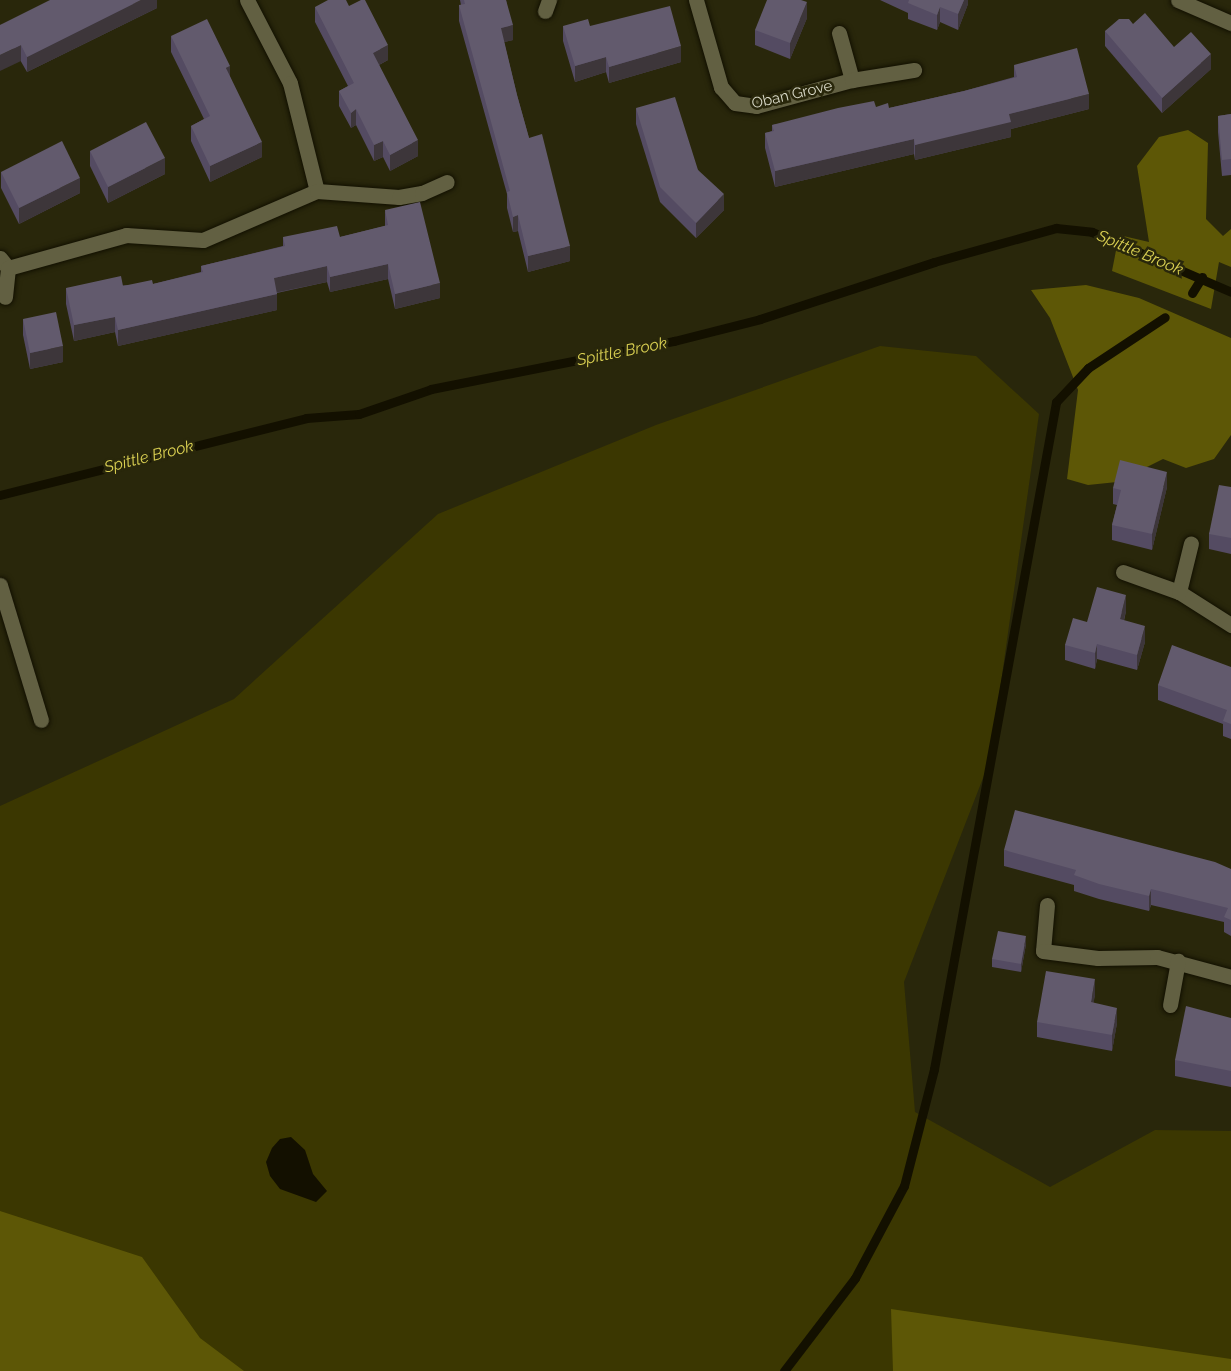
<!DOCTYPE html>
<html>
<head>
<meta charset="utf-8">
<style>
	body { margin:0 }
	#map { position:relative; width:1231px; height:1371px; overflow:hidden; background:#29270b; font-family:Raleway,sans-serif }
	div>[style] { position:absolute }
	.green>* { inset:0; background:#3b3701 }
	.forest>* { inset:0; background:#5d5706 }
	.water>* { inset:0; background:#131000 }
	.stream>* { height:9px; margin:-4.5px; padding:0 4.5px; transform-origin:4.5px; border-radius:4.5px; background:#131000 }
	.roads { filter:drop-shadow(0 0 2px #121000) drop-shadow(0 0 2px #121000) }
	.minor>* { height:15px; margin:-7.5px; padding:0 7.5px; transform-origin:7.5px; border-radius:7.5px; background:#626042 }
	.wall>* { inset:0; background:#544b62 }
	.shaded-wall>* { inset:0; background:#3d363a }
	.building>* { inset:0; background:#625a6d }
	span { translate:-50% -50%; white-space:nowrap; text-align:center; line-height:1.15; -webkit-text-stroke:5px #29270b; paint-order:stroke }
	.street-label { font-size:15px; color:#d8d8c7 }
	.water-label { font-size:16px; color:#dad052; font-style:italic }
</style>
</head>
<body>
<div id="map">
	<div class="green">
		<i style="clip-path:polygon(880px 346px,976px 356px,1039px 414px,990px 760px,904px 982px,915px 1112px,1050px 1187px,1155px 1130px,1231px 1131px,1231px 1371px,202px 1371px,0 1223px,0 806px,234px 699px,438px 514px,656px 425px)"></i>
	</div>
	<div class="forest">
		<i style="clip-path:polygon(1188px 130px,1208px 143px,1206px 219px,1223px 236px,1231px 229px,1231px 267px,1219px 262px,1211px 309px,1112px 271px,1119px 235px,1149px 242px,1137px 166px,1159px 137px)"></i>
		<i style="clip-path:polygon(1086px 285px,1139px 298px,1231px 338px,1231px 435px,1214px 459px,1186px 468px,1163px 459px,1117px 482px,1088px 485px,1067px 479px,1078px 390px,1050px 318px,1031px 290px)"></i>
		<i style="clip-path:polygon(0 1211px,142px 1257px,200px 1338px,244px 1371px,0 1371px)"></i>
		<i style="clip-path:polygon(891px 1309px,1231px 1359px,1231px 1371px,893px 1371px)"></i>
	</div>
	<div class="water">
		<i style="clip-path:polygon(291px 1137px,305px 1150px,313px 1174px,327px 1191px,316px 1202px,280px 1189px,270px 1176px,266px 1162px,272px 1148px,280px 1139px)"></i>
	</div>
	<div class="stream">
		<i style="left:1192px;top:293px;width:19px;rotate:-58deg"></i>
		<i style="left:0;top:495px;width:316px;rotate:-14.1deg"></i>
		<i style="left:306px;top:418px;width:53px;rotate:-4.3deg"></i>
		<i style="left:359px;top:414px;width:76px;rotate:-19.1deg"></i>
		<i style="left:431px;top:389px;width:248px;rotate:-11.2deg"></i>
		<i style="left:674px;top:341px;width:89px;rotate:-14.3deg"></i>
		<i style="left:760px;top:319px;width:183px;rotate:-18.1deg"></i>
		<i style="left:934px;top:262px;width:127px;rotate:-15.6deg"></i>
		<i style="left:1056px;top:228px;width:36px;rotate:6deg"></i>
		<i style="left:1092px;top:232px;width:151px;rotate:23.3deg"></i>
		<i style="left:784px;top:1371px;width:117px;rotate:-52.6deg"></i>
		<i style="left:855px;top:1278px;width:104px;rotate:-62deg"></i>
		<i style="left:904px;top:1186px;width:121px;rotate:-75.6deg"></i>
		<i style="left:934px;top:1069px;width:678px;rotate:-79.63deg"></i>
		<i style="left:1056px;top:402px;width:47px;rotate:-46.7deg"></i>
		<i style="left:1088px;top:368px;width:92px;rotate:-33.5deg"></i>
	</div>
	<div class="roads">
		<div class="minor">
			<i style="left:247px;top:0;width:93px;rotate:62.6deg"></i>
			<i style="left:290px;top:83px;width:111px;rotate:76deg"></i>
			<i style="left:696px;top:0;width:91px;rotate:74deg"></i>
			<i style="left:721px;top:87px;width:21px;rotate:49deg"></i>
			<i style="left:735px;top:103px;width:21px;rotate:8deg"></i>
			<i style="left:756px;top:106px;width:99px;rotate:-15.2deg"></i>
			<i style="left:1178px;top:0;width:58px;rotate:23.5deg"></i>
			<i style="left:545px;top:11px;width:12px;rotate:-70deg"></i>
			<i style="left:839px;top:33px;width:49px;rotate:74.5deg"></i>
			<i style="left:852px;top:80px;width:63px;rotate:-9.2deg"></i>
			<i style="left:0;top:258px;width:13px;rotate:51deg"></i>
			<i style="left:8px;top:268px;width:29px;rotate:96deg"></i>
			<i style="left:8px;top:268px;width:123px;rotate:-15.6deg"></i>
			<i style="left:126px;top:235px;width:77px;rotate:3.7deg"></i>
			<i style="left:203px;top:240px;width:124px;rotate:-23.3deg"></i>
			<i style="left:317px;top:191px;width:82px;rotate:4.2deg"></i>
			<i style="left:399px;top:197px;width:23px;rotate:-10deg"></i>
			<i style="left:422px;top:193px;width:27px;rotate:-24deg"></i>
			<i style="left:1123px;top:572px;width:59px;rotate:19.7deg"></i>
			<i style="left:1179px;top:592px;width:62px;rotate:32.4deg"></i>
			<i style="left:0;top:585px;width:141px;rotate:73.1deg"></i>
			<i style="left:1179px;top:592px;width:50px;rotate:-76.2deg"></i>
			<i style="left:1047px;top:905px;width:46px;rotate:95deg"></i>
			<i style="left:1043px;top:951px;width:55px;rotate:7.3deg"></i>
			<i style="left:1098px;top:958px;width:59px;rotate:-1deg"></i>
			<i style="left:1157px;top:957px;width:77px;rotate:15.1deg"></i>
			<i style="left:1170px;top:1005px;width:45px;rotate:-79.7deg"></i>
		</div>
	</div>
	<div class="wall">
		<i style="clip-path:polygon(157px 0,157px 8px,27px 72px,0 25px)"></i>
		<i style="clip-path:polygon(460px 0,506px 0,513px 40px,504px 42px,517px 95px,529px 138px,570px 261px,528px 272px,518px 231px,513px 232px,507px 208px,507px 194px,459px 21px,459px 5px,461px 5px)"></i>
		<i style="clip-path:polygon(880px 0,968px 0,968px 4px,958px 30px,940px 22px,937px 30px,908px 19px,908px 13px)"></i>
		<i style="clip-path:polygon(349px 6px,388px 60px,379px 65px,418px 156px,390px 171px,383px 157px,374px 161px,356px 125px,351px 128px,339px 106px,339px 91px,348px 86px,315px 22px,315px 7px)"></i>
		<i style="clip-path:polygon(807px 18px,790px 59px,755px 45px,755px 30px)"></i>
		<i style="clip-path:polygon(1133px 24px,1211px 69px,1162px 113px,1105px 46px,1105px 31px)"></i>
		<i style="clip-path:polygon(563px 26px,590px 26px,681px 62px,609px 83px,606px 72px,575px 82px,563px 41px)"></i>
		<i style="clip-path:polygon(171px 36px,230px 77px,262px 157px,210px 182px,191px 141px,191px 126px,204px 119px,171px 52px)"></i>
		<i style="clip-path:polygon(1014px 65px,1089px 109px,1011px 129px,1011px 137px,915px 160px,914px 154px,775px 187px,765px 148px,765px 133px,772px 131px,772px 125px,876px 107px,889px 108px,964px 91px,1014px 77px)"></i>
		<i style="clip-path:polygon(636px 108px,698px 170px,724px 210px,696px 238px,660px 202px,636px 124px)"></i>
		<i style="clip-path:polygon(1231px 114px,1231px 175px,1222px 176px,1218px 132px,1218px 116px)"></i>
		<i style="clip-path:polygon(90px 151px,165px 174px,108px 203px,90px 166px)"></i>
		<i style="clip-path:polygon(1px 172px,80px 193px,19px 224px,1px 188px)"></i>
		<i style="clip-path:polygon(385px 210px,440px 298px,395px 309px,388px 279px,330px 292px,327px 282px,277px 293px,277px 310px,118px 346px,115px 332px,74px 341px,66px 304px,66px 288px,153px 284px,201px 272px,201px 266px,283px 246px,283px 237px,340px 237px,385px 226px)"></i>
		<i style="clip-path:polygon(23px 319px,63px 362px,30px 369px,23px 335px)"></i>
		<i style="clip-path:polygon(1167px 487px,1152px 550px,1112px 540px,1112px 525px,1117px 505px,1113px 504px,1113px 488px)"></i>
		<i style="clip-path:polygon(1231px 487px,1231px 554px,1209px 549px,1209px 534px)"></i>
		<i style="clip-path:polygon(1126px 611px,1124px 621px,1145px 642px,1137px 670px,1097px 659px,1095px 669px,1065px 660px,1065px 645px,1087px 622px)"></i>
		<i style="clip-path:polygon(1231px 667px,1231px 739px,1223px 736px,1223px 724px,1158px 700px,1158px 685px)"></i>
		<i style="clip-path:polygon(1004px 850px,1231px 869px,1231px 936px,1224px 932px,1224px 922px,1151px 905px,1149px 911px,1099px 899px,1074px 891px,1074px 885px,1004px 866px)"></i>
		<i style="clip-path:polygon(1026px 944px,1021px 972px,992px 967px,992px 959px)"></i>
		<i style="clip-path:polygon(1095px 995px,1093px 1003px,1117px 1023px,1112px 1051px,1037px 1037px,1037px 1022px)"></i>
		<i style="clip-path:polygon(1231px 1018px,1231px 1087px,1175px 1076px,1175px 1060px)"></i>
	</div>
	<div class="shaded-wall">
		<i style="clip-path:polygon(141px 0,157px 0,157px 8px,27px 72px,27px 57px)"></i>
		<i style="clip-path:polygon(964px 0,968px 0,968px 4px,958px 30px,958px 14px)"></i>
		<i style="clip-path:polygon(807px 2px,807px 18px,790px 59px,790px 43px)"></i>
		<i style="clip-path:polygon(940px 7px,940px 22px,937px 30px,937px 15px)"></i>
		<i style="clip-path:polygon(513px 25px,513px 40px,501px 43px,501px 28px)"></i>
		<i style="clip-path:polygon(21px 45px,21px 61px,0 71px,0 55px)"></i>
		<i style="clip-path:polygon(388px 45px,388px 60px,373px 68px,373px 53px)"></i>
		<i style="clip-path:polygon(681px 46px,681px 62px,609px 83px,609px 67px)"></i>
		<i style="clip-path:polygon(1211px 54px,1211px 69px,1162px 113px,1162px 98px)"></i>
		<i style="clip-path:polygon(606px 57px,606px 72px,575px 82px,575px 66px)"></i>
		<i style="clip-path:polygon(230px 66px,230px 82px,226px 68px)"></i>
		<i style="clip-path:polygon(1089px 94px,1089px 109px,1011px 129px,1011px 137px,915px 160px,915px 145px,1009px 114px)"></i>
		<i style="clip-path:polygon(356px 109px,356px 125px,351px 128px,351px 113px)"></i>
		<i style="clip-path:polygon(914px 139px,914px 154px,775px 187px,775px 171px)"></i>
		<i style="clip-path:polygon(418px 140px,418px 156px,390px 171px,390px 155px)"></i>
		<i style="clip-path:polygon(383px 141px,383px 157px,374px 161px,374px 145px)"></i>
		<i style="clip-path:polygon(262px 142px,262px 157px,210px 182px,210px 166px)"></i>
		<i style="clip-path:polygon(165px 158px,165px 174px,108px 203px,108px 187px)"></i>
		<i style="clip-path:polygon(80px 178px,80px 193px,19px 224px,19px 208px)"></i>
		<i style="clip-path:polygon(724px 194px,724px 210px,696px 238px,696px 223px)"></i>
		<i style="clip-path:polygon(518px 215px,518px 231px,513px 232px,513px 217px)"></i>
		<i style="clip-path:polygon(570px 246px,570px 261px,528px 272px,528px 256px)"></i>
		<i style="clip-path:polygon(388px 264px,388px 279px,330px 292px,330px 277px)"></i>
		<i style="clip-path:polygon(327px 266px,327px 282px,274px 293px,274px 278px)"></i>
		<i style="clip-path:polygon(440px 283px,440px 298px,395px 309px,395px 294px)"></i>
		<i style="clip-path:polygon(277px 294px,277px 310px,118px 346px,118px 330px)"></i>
		<i style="clip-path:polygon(115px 317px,115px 332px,74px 341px,74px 325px)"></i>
		<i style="clip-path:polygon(63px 346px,63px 362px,30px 369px,30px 353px)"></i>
		<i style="clip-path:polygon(1167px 472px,1167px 487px,1152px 550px,1152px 534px)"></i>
		<i style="clip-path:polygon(1126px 595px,1126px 611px,1120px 635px,1120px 619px)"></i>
		<i style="clip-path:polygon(1145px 626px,1145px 642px,1137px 670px,1137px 655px)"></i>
		<i style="clip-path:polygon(1097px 644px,1097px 659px,1095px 669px,1095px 653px)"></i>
		<i style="clip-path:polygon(1151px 889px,1151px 905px,1149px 911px,1149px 896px)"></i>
		<i style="clip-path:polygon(1026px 936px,1026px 944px,1021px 972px,1021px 964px)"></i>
		<i style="clip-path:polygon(1095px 979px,1095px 995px,1091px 1018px,1091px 1002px)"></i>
		<i style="clip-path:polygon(1117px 1008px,1117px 1023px,1112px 1051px,1112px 1035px)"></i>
	</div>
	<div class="building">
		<i style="clip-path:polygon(50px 0,141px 0,27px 57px,21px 45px,0 55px,0 25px)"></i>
		<i style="clip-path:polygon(328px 0,346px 0,349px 6px,361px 0,365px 0,388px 45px,373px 53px,418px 140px,390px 155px,383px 141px,374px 145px,356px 109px,351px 113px,339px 91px,354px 83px,315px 7px)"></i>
		<i style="clip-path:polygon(464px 0,506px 0,513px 25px,501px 28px,517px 95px,529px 138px,542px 134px,570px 246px,528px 256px,518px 215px,513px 217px,507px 192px,510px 191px,459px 5px,465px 4px)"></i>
		<i style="clip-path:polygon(767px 0,801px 0,807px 2px,790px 43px,755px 30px)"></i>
		<i style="clip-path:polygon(909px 0,964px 0,958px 14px,940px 7px,937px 15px,908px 3px)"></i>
		<i style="clip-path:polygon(670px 6px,681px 46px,609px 67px,606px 57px,575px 66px,563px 26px,588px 19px,590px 26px)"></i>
		<i style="clip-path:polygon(1145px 13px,1174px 47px,1191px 32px,1211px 54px,1162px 98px,1105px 31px,1119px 19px,1129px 19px,1133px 24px)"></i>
		<i style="clip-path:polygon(207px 19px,230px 66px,226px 68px,262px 142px,210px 166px,191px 126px,210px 116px,171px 36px)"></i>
		<i style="clip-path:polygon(1077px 48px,1089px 94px,1009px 114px,1011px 122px,915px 145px,914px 139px,775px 171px,765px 133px,774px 131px,772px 125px,838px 108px,874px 101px,876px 107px,888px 103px,889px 108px,964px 91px,1017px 77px,1014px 65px)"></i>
		<i style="clip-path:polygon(675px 97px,698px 170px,724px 194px,696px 223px,660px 187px,636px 108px)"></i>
		<i style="clip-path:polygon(1231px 114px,1231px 159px,1222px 160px,1218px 116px)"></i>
		<i style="clip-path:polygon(146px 122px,165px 158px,108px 187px,90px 151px)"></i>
		<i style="clip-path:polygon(62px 141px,80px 178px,19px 208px,1px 172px)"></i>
		<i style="clip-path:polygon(420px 202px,440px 283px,395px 294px,388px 264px,330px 277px,327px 266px,274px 278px,277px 294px,118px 330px,115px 317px,74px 325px,66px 288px,121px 276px,123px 286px,152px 280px,153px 284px,203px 272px,201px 266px,285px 246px,283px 237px,337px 226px,340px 237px,388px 225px,385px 210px)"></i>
		<i style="clip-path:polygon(56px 312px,63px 346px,30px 353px,23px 319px)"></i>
		<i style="clip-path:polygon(1120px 460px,1167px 472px,1152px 534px,1112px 525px,1121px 490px,1113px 488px)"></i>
		<i style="clip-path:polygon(1219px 485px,1231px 487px,1231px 538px,1209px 534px)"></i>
		<i style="clip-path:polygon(1097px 587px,1126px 595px,1120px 619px,1145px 626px,1137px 655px,1097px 644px,1095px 653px,1065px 645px,1073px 618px,1087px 622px)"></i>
		<i style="clip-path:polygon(1172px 645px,1231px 667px,1231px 724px,1223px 721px,1227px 710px,1158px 685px)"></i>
		<i style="clip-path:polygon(1015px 810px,1215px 862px,1231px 869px,1231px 920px,1224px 917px,1228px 908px,1151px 889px,1149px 896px,1099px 884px,1074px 875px,1076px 870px,1004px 850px)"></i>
		<i style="clip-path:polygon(998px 931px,1026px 936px,1021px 964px,992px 959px)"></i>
		<i style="clip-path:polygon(1046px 971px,1095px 979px,1091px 1002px,1117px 1008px,1112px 1035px,1037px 1022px)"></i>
		<i style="clip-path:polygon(1186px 1006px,1231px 1018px,1231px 1071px,1175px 1060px)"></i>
	</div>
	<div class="street-label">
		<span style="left:792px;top:95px;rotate:-13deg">Oban Grove</span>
	</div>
	<div class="water-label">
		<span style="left:1140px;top:253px;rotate:23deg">Spittle Brook</span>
		<span style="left:622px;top:352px;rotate:-11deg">Spittle Brook</span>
		<span style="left:149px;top:457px;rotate:-14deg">Spittle Brook</span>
	</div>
</div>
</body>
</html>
